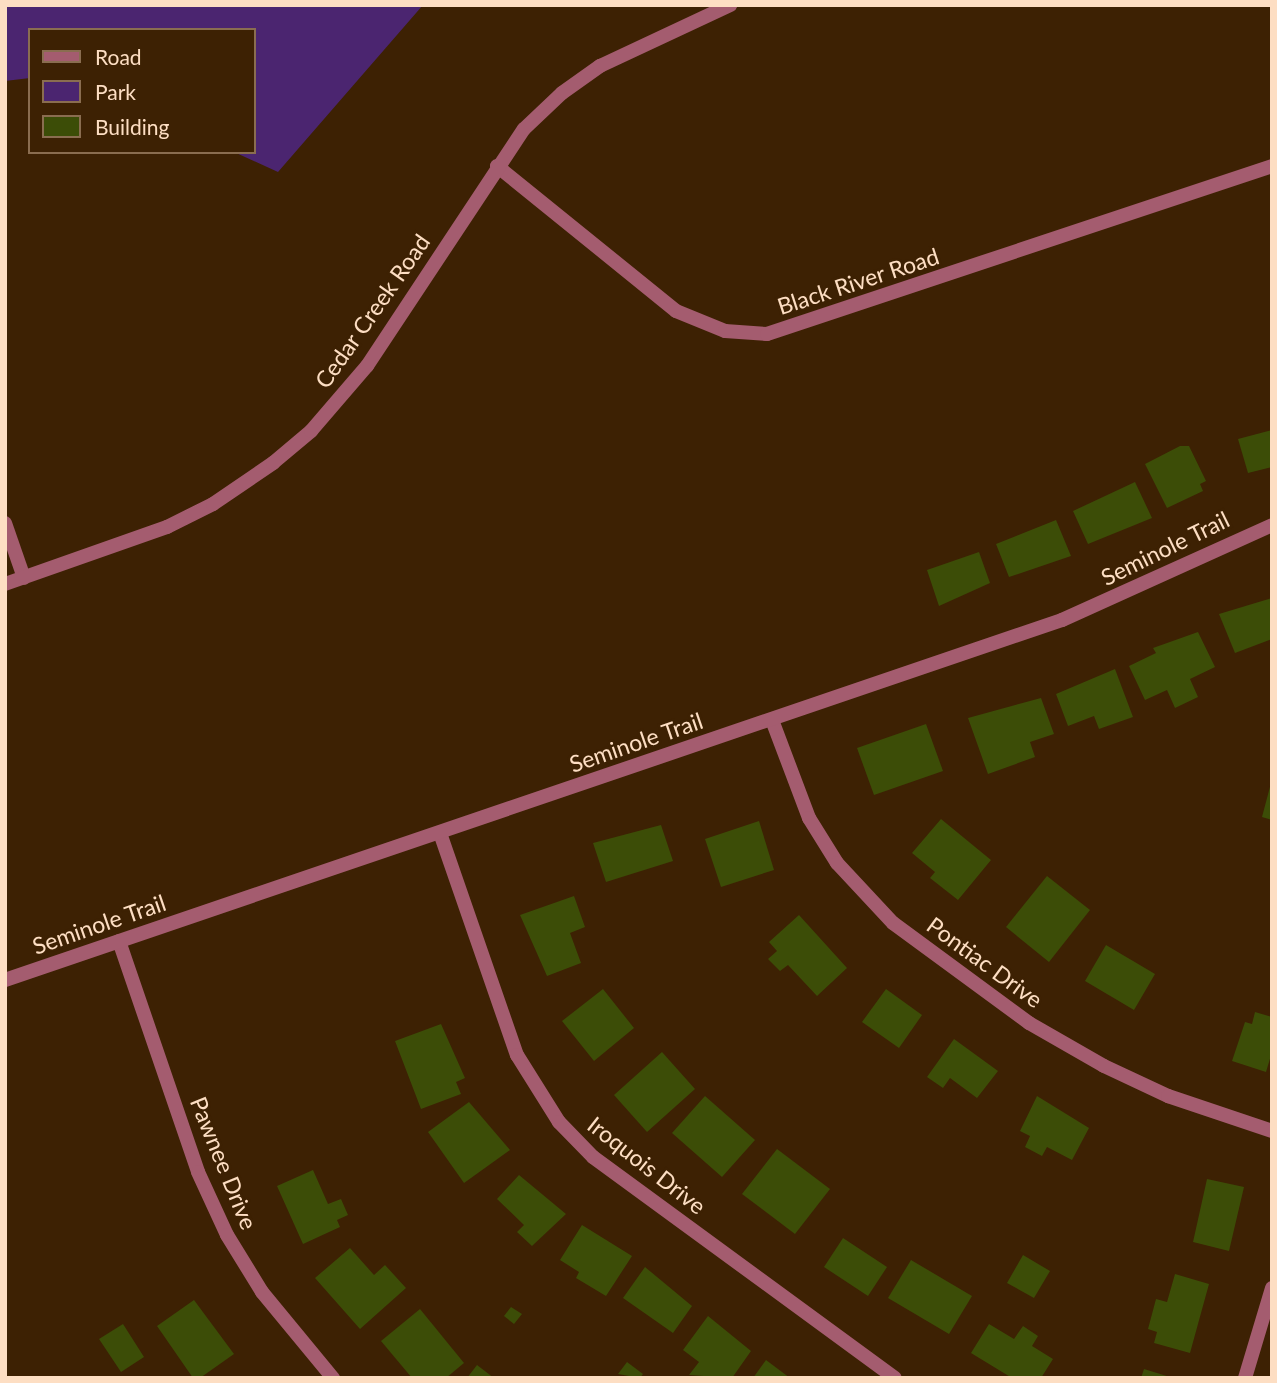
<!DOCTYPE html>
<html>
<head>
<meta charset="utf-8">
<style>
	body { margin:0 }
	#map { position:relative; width:1277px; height:1383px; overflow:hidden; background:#3d2103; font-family:Lato,sans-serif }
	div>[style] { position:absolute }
	.green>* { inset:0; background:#4b2570 }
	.building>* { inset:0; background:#3c4d07 }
	.street>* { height:14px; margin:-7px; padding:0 7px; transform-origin:7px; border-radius:7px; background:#a45c6f }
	span { translate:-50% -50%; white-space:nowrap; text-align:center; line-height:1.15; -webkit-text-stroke:5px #3d2103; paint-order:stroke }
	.street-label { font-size:23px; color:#fddec3 }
	.frame { position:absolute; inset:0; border:7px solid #fddec3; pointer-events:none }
	.legend { position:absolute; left:28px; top:28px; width:228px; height:126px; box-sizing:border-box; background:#3d2103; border:2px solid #8a6d50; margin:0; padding:9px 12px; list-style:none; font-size:21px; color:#fddec3 }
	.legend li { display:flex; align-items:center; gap:14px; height:35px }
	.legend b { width:35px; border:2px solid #8a6d50 }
</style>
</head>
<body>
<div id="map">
	<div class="green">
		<i style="clip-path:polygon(5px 5px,423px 5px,278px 172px,234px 152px,254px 152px,254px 30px,30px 30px,30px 78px,5px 81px)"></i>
	</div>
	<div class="building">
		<i style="clip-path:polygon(1272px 430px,1272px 467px,1248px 473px,1238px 439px)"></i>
		<i style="clip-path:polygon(1180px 446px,1189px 446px,1206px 481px,1200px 484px,1203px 491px,1167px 508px,1145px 464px)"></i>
		<i style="clip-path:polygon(1135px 482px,1152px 518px,1088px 544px,1073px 511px)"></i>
		<i style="clip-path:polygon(1056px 520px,1071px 556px,1009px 577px,996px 544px)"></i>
		<i style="clip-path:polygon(979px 552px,990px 583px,939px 606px,927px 570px)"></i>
		<i style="clip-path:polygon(1272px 598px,1272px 639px,1235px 653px,1219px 614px)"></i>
		<i style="clip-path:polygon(1198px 632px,1215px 667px,1190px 679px,1198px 697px,1175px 708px,1167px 690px,1145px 700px,1129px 666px,1156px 653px,1153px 648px)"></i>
		<i style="clip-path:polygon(1115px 669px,1133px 717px,1099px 729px,1094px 716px,1068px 726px,1056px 694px)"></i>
		<i style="clip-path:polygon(1041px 698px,1054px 734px,1030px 742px,1035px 757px,988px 774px,968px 718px)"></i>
		<i style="clip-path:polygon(926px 724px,943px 771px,874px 795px,857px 748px)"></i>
		<i style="clip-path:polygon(1271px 783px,1272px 783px,1272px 820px,1262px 817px)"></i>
		<i style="clip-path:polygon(941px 819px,991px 860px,958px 900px,930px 878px,935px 872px,912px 853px)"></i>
		<i style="clip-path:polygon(759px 821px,774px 870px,721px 887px,705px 839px)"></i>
		<i style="clip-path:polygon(661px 825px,673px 861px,606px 882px,593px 843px)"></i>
		<i style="clip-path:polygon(1047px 876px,1090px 910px,1049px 962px,1006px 927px)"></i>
		<i style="clip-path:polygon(574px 896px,585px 927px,570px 933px,581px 963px,547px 976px,520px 915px)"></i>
		<i style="clip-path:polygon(799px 915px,847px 968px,817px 996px,788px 965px,780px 971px,768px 959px,777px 951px,769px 942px)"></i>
		<i style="clip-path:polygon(1106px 945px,1155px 974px,1134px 1010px,1085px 981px)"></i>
		<i style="clip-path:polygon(603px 989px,634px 1028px,594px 1061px,562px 1021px)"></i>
		<i style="clip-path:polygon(886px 989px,922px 1015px,899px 1048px,862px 1022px)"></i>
		<i style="clip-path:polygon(1255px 1012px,1272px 1017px,1272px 1052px,1266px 1072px,1232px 1061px,1245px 1022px,1252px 1024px)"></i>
		<i style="clip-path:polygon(441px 1024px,465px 1078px,456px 1082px,461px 1094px,421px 1109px,395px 1041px)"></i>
		<i style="clip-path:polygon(954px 1039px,998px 1071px,977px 1098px,950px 1078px,943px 1088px,927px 1077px)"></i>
		<i style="clip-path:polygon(662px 1052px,695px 1089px,647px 1132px,614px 1095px)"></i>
		<i style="clip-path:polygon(705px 1096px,755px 1140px,722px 1177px,672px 1133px)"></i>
		<i style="clip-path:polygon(1037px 1096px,1089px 1128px,1072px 1160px,1047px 1147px,1042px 1156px,1025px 1147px,1030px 1136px,1020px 1131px)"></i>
		<i style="clip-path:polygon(469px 1102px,510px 1150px,464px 1183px,428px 1132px)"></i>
		<i style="clip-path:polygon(777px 1149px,830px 1189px,795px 1234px,742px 1194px)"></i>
		<i style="clip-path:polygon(313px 1170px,328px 1204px,341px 1199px,348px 1215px,337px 1220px,340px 1227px,303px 1244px,277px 1186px)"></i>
		<i style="clip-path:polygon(519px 1175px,566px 1214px,532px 1246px,517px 1232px,524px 1225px,497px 1199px)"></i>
		<i style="clip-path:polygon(1207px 1179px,1244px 1187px,1229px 1251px,1193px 1242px)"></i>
		<i style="clip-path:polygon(582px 1225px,632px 1256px,606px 1296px,576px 1278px,579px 1272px,560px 1260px)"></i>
		<i style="clip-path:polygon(843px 1238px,887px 1267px,868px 1296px,824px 1267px)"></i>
		<i style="clip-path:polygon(350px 1248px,374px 1275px,385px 1265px,406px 1288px,360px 1329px,315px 1278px)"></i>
		<i style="clip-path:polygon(1023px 1255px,1050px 1271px,1034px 1298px,1007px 1283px)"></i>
		<i style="clip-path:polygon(911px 1260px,972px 1296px,949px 1334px,888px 1298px)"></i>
		<i style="clip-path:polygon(645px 1267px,692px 1306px,673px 1333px,623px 1298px)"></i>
		<i style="clip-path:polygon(1175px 1274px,1209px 1284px,1190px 1353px,1154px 1343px,1157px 1332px,1148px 1329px,1156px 1299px,1167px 1302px)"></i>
		<i style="clip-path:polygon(194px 1300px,234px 1354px,200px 1378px,193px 1378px,157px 1326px)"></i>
		<i style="clip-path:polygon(511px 1307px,522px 1314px,514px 1324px,504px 1316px)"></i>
		<i style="clip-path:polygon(420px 1309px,464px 1363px,446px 1378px,412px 1378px,381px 1341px)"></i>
		<i style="clip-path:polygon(708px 1316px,751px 1351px,732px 1378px,689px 1375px,699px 1362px,683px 1350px)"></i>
		<i style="clip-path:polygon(123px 1324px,144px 1357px,121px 1372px,99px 1339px)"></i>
		<i style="clip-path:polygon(989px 1324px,1014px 1339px,1023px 1326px,1038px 1336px,1032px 1346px,1053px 1359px,1041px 1378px,1012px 1378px,971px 1353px)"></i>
		<i style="clip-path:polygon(766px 1360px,790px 1378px,753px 1378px)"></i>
		<i style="clip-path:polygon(627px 1362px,643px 1374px,640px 1378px,618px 1374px)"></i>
		<i style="clip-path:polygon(477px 1365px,494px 1378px,467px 1378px)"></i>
		<i style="clip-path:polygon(1144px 1369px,1170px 1377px,1170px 1378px,1141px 1378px)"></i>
	</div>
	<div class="street">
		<i style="left:497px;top:166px;width:230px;rotate:39deg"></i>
		<i style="left:676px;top:311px;width:53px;rotate:22.2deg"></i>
		<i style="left:725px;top:331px;width:42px;rotate:4.1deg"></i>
		<i style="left:767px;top:334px;width:532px;rotate:-18.4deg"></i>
		<i style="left:5px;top:523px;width:58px;rotate:70.9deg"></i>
		<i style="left:5px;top:584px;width:172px;rotate:-19.4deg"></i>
		<i style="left:167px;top:527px;width:51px;rotate:-26.6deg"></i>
		<i style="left:213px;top:504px;width:73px;rotate:-34.3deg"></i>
		<i style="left:273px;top:463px;width:50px;rotate:-40.1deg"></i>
		<i style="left:311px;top:431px;width:86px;rotate:-49.3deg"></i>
		<i style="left:367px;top:366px;width:284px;rotate:-56.5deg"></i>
		<i style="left:524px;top:129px;width:52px;rotate:-43.5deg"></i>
		<i style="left:562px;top:93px;width:47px;rotate:-35.4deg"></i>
		<i style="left:600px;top:66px;width:144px;rotate:-25.1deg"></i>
		<i style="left:772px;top:720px;width:105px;rotate:69.3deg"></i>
		<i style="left:809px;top:818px;width:53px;rotate:58.1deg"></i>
		<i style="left:837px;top:863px;width:82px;rotate:47deg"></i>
		<i style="left:893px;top:923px;width:169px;rotate:36.3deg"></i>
		<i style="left:1029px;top:1023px;width:86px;rotate:29.8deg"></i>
		<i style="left:1104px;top:1066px;width:71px;rotate:25.1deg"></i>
		<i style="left:1168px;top:1096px;width:110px;rotate:18.6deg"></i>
		<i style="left:440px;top:833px;width:235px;rotate:70.9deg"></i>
		<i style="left:517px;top:1055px;width:79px;rotate:57.9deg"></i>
		<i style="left:559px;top:1122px;width:49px;rotate:45.8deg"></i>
		<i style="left:593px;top:1157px;width:374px;rotate:36.2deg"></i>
		<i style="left:119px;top:941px;width:244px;rotate:71.1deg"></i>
		<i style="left:198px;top:1172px;width:69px;rotate:65.3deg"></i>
		<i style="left:227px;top:1235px;width:67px;rotate:58.4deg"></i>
		<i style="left:262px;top:1292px;width:112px;rotate:50.5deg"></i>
		<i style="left:5px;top:980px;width:1117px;rotate:-18.81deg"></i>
		<i style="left:1062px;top:620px;width:230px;rotate:-24.3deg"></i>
		<i style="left:1245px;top:1378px;width:94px;rotate:-73.3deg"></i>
	</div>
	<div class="street-label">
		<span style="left:858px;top:281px;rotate:-18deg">Black River Road</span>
		<span style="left:372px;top:311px;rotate:-55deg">Cedar Creek Road</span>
		<span style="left:1165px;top:548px;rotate:-26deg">Seminole Trail</span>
		<span style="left:636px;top:742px;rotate:-19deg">Seminole Trail</span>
		<span style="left:99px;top:924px;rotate:-19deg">Seminole Trail</span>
		<span style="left:985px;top:962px;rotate:36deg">Pontiac Drive</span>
		<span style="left:224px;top:1163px;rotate:68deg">Pawnee Drive</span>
		<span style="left:647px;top:1165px;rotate:38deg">Iroquois Drive</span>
	</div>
	<div class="frame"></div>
	<ul class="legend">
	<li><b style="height:9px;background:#a45c6f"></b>Road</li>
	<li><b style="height:19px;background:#4b2570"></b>Park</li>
	<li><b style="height:19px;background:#3c4d07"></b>Building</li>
	</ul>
</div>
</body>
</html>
